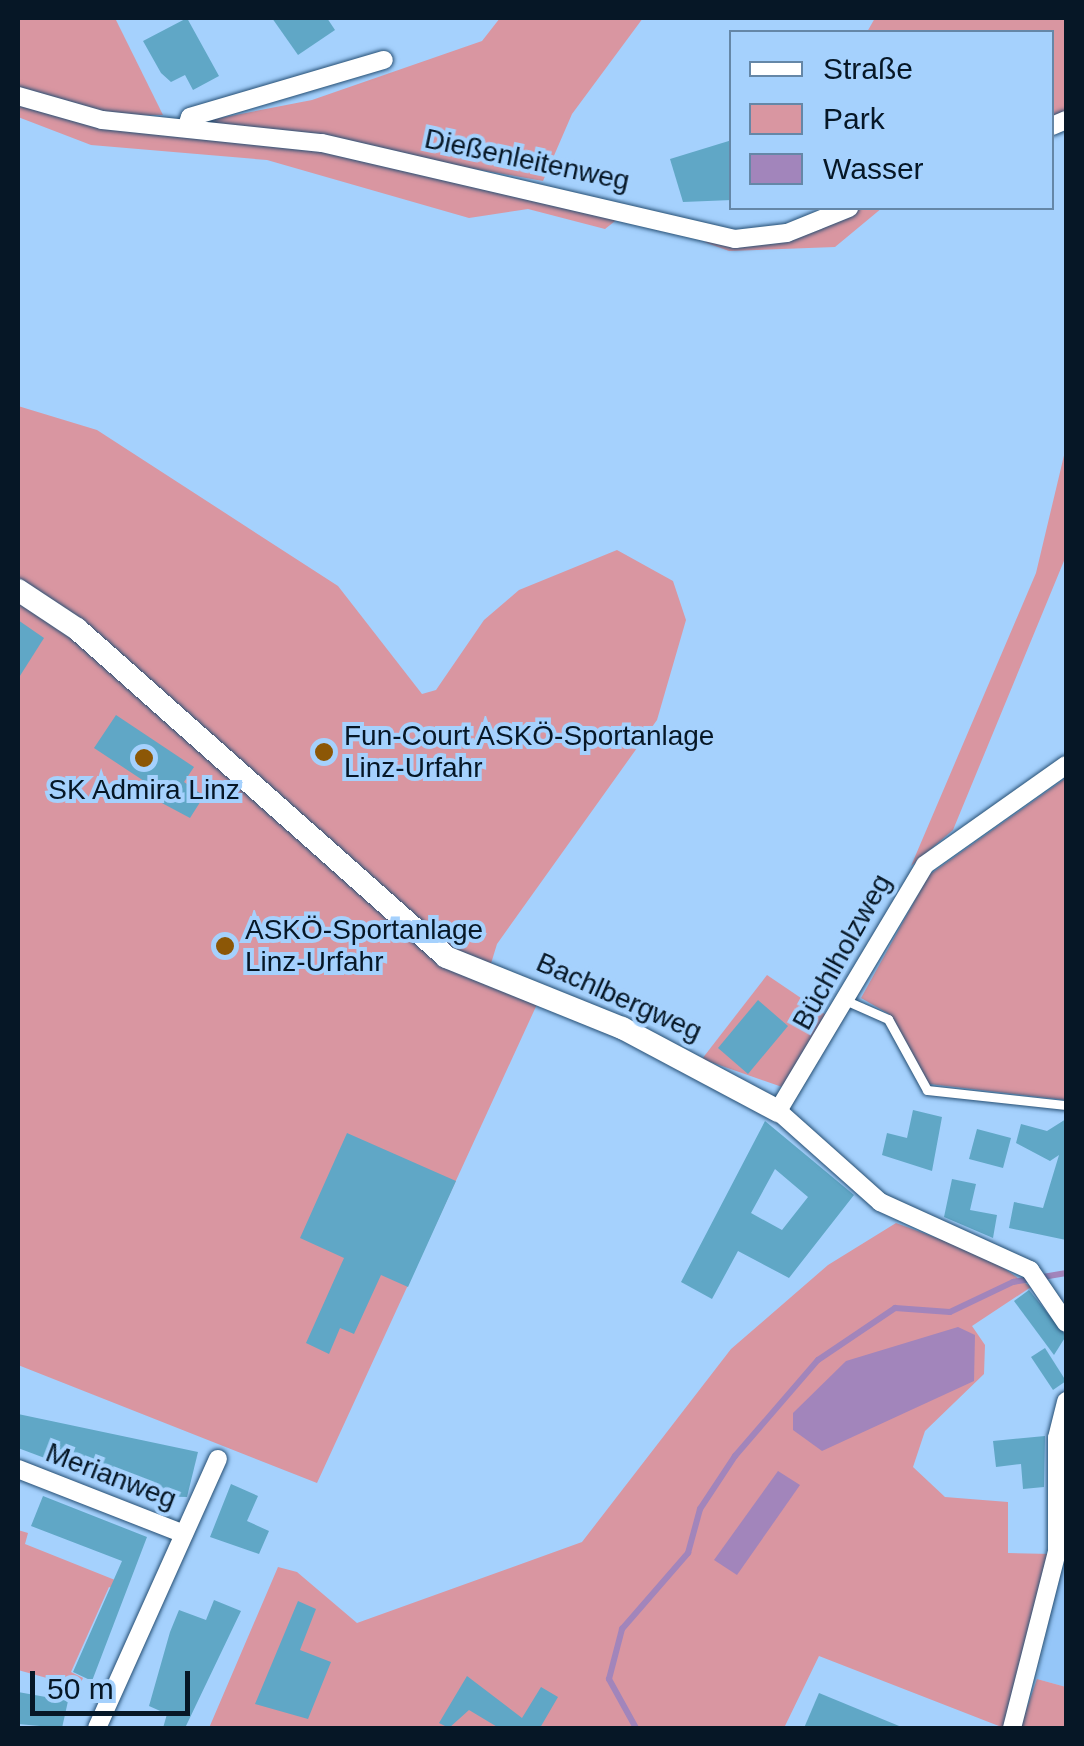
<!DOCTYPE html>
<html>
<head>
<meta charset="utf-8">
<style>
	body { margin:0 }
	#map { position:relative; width:1084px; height:1746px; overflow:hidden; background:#a5d1fd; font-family:Arial,sans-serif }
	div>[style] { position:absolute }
	.built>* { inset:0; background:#95c6f8 }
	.green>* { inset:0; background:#d996a1 }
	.water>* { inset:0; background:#a285bb }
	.stream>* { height:6px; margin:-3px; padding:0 3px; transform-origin:3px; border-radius:3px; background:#a285bb }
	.building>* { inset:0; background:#60a7c6 }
	.roads { filter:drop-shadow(0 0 2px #254e73) drop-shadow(0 0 2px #254e73) }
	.service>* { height:9px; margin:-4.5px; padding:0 4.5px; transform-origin:4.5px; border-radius:4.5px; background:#fff }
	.minor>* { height:18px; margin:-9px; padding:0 9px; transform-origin:9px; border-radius:9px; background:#fff }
	.tertiary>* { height:22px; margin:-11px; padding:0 11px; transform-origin:11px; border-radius:11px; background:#fff }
	.dots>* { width:28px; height:28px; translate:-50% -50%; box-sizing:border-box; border:5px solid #a5d1fd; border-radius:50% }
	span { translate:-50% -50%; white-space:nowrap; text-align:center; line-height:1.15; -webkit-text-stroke:8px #a5d1fd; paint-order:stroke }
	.street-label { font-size:28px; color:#061726 }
	.poi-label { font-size:28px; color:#061726 }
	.left { translate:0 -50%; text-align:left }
	.frame { position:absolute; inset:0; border:20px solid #061726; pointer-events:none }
	.legend { position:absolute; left:729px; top:30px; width:325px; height:180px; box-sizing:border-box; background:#a5d1fd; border:2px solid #6587a7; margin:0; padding:12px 18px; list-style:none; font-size:30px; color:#061726 }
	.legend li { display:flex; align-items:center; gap:20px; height:50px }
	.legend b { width:50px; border:2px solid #6587a7 }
	.scale { position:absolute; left:30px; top:1671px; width:160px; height:45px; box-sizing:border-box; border:5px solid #061726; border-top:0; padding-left:12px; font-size:30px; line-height:35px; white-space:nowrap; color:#061726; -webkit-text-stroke:8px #a5d1fd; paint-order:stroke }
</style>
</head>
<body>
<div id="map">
	<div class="built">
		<i style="clip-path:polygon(1066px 1537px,1066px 1687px,1037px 1679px)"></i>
	</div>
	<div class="green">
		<i style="clip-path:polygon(18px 18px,115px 18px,163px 115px,114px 116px,18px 91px)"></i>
		<i style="clip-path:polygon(500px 18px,643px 18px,572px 114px,543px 181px,204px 121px,312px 100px,482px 41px)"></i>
		<i style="clip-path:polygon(875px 18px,1066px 18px,1066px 116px,1052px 121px,1052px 32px,867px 32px)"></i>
		<i style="clip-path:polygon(18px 102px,269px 140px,624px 214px,605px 229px,528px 209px,469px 218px,267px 160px,91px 145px,18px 117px)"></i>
		<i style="clip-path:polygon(861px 208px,882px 208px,835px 247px,729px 251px,704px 242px,773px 244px)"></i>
		<i style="clip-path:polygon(18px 406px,97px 430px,338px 586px,422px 694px,436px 690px,484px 620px,519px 590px,617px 550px,673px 581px,686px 620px,657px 720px,497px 944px,489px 970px,447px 967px,539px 1000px,317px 1483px,18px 1365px)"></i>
		<i style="clip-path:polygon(1066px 447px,1066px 556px,953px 830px,911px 866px,1036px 573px)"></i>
		<i style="clip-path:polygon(1066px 778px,1066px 1100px,929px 1084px,889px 1014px,861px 998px,929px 875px)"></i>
		<i style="clip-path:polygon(767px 975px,829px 1017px,785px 1088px,702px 1059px)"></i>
		<i style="clip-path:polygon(896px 1223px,986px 1256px,1031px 1287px,972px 1326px,985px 1345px,984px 1374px,925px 1431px,913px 1467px,945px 1497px,1008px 1502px,1008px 1553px,1051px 1554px,1004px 1728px,819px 1656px,784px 1728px,209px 1728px,278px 1567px,297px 1572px,357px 1623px,582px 1542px,731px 1349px,828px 1265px)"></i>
		<i style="clip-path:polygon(18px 1530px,28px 1533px,25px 1544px,125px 1584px,122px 1592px,109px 1587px,71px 1672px,83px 1678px,79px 1687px,18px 1670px)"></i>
		<i style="clip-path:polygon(1037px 1679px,1066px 1687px,1066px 1728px,1020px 1728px)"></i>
	</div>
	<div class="water">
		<i style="clip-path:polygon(958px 1327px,975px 1335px,974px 1381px,822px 1451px,793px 1430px,793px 1413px,846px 1361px)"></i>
		<i style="clip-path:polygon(778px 1471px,800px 1485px,737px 1575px,714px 1560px)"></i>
	</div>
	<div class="stream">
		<i style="left:636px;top:1728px;width:56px;rotate:-118.9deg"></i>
		<i style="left:609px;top:1679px;width:52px;rotate:-75.4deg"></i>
		<i style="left:622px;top:1629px;width:101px;rotate:-49deg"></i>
		<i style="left:688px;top:1553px;width:46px;rotate:-74.7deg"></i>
		<i style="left:700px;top:1509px;width:64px;rotate:-56.6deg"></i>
		<i style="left:735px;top:1456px;width:127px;rotate:-49.2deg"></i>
		<i style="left:818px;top:1360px;width:93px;rotate:-34deg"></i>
		<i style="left:895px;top:1308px;width:55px;rotate:4.2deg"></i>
		<i style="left:950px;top:1312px;width:70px;rotate:-25.5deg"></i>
		<i style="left:1013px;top:1282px;width:54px;rotate:-9.6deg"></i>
	</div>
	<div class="building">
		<i style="clip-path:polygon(187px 18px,219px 76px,193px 90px,185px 75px,171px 82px,161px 73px,143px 41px)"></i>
		<i style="clip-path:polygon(272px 18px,327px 18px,335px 30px,298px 55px)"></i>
		<i style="clip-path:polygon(732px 140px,732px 200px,683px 202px,670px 159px)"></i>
		<i style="clip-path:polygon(18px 620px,44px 638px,18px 679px)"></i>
		<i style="clip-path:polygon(116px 715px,194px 767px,184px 782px,204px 796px,190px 818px,145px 794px,150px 785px,94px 748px)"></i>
		<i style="clip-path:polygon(758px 1000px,788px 1026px,748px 1074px,718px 1048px)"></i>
		<i style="clip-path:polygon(913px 1110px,942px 1117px,932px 1171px,882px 1155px,887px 1133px,907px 1138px)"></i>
		<i style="clip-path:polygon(1066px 1119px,1066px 1240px,1009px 1228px,1014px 1202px,1043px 1208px,1059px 1155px,1050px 1161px,1016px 1143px,1021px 1124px,1047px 1131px)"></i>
		<i style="clip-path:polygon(evenodd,765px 1121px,854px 1195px,789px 1278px,738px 1251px,712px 1299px,681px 1282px,765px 1121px,775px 1169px,808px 1197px,782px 1230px,751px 1213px,775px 1169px)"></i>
		<i style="clip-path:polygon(977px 1129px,1011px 1138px,1003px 1168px,969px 1159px)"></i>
		<i style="clip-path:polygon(347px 1133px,456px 1181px,408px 1287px,381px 1275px,354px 1334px,340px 1328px,329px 1354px,306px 1343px,344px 1258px,300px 1238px)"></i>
		<i style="clip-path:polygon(952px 1179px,976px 1184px,970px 1210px,997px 1215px,993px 1238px,944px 1217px)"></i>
		<i style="clip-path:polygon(1029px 1290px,1066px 1336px,1054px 1355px,1014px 1301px)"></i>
		<i style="clip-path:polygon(1045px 1348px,1066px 1381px,1053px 1390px,1031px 1357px)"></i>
		<i style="clip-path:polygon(18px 1414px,198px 1452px,187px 1497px,146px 1496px,18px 1448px)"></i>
		<i style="clip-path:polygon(1045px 1436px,1044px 1487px,1023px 1489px,1021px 1464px,996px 1467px,993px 1441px)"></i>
		<i style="clip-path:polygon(231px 1484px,258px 1496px,247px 1521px,269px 1531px,259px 1554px,210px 1537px)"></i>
		<i style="clip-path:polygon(43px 1496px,147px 1537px,92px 1681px,73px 1672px,122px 1561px,31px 1526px)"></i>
		<i style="clip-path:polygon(214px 1600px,241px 1611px,185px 1728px,163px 1728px,167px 1714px,149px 1706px,170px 1632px,179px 1610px,206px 1620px)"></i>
		<i style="clip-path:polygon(298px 1601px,316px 1609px,300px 1650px,331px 1662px,308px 1719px,255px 1704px)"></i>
		<i style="clip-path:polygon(467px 1676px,522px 1718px,541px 1687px,558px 1697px,540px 1728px,499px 1728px,469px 1710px,449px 1728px,439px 1723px)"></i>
		<i style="clip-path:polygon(18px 1692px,68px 1701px,62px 1728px,18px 1724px)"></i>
		<i style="clip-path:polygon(819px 1693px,904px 1728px,804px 1728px)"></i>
	</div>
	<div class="roads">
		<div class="service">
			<i style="left:847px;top:1001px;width:45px;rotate:23.7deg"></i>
			<i style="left:888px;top:1019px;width:81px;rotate:61.2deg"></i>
			<i style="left:927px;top:1090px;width:140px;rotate:6.2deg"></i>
		</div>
		<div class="minor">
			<i style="left:18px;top:96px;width:87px;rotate:15.9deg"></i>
			<i style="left:102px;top:120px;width:221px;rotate:6deg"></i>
			<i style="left:322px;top:143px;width:424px;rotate:13.1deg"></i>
			<i style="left:735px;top:239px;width:52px;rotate:-6.6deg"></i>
			<i style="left:787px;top:233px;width:67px;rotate:-22deg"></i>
			<i style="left:187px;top:126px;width:9px;rotate:-72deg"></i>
			<i style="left:190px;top:117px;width:202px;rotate:-16.4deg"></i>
			<i style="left:1052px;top:126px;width:15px;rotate:-23deg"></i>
			<i style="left:1066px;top:765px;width:173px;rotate:144.7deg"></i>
			<i style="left:925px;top:865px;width:287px;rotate:120.9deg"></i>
			<i style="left:778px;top:1111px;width:137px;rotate:41.7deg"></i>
			<i style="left:880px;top:1202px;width:165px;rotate:24.4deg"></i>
			<i style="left:1030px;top:1270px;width:64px;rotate:55.8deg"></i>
			<i style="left:18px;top:1469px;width:178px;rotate:21.4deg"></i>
			<i style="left:97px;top:1728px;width:295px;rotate:-65.8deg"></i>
			<i style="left:1012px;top:1728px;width:183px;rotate:-75.7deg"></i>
			<i style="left:1057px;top:1551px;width:113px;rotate:-90deg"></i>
			<i style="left:1057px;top:1438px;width:38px;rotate:-76deg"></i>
		</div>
		<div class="tertiary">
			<i style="left:18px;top:590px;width:71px;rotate:33.5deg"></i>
			<i style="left:77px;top:629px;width:494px;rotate:41.6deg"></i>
			<i style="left:446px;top:957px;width:190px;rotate:22deg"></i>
			<i style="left:622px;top:1028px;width:177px;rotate:28deg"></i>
		</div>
	</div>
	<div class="dots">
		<i style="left:324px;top:752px;background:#8c5706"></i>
		<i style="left:144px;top:758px;background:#8c5706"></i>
		<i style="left:225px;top:946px;background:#8c5706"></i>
	</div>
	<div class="street-label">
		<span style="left:527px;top:160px;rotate:12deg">Dießenleitenweg</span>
		<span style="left:842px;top:952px;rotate:-61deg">Büchlholzweg</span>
		<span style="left:619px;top:997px;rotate:24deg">Bachlbergweg</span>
		<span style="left:111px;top:1476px;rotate:21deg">Merianweg</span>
	</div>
	<div class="poi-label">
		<span class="left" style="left:344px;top:752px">Fun-Court ASKÖ-Sportanlage<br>Linz-Urfahr</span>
		<span style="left:144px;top:790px">SK Admira Linz</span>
		<span class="left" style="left:245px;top:946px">ASKÖ-Sportanlage<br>Linz-Urfahr</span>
	</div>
	<div class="frame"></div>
	<ul class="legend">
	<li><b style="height:12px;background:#fff"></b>Straße</li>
	<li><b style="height:28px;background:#d996a1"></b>Park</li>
	<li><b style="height:28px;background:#a285bb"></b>Wasser</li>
	</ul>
	<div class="scale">50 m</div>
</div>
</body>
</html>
